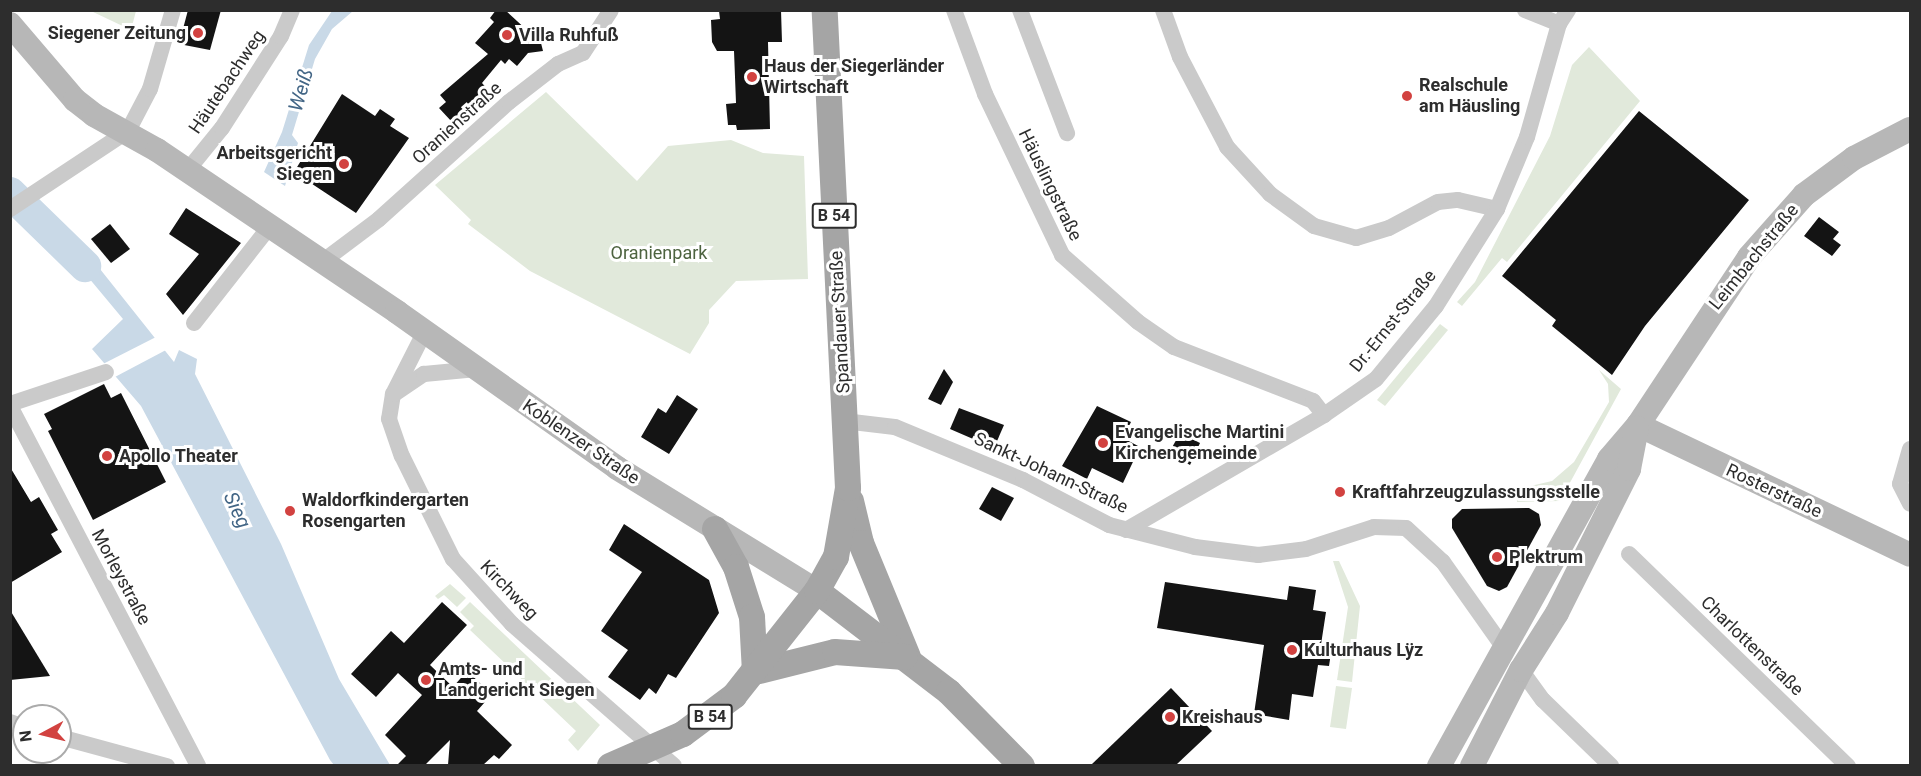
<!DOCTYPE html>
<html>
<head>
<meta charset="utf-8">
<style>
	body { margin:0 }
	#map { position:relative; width:1921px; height:776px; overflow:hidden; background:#fff; font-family:Roboto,sans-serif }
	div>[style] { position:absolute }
	.green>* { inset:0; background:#e1e9db }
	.water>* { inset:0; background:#c9d9e7 }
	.pier>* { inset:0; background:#fff }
	.river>* { height:32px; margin:-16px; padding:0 16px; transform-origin:16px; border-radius:16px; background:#c9d9e7 }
	.building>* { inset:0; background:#141414 }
	.street>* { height:16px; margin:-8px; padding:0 8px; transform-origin:8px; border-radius:8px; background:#cacaca }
	.secondary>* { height:24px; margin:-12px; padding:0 12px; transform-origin:12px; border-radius:12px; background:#b7b7b7 }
	.primary>* { height:26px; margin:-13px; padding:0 13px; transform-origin:13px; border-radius:13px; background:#a5a5a5 }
	.dots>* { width:16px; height:16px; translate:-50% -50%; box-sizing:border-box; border:3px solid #fff; border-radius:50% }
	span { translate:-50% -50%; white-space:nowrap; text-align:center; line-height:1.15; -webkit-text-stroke:6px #fff; paint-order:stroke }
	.shield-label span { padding:2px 4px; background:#fff; border:2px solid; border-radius:4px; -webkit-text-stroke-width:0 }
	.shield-label { font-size:16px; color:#2d2d2d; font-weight:700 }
	.poi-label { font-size:18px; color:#2d2d2d; font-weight:700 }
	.right { translate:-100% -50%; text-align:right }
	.left { translate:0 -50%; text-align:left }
	.street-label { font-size:18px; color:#2d2d2d }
	.park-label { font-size:18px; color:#4d633f }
	.water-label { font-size:20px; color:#436686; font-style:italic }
	.frame { position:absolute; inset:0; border:12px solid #2d2d2d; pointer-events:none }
	.north { position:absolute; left:12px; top:704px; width:60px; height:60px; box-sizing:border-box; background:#fff; border:2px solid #ababab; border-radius:50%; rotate:263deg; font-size:16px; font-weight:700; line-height:24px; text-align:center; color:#2d2d2d }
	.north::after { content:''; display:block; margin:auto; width:21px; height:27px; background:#d24240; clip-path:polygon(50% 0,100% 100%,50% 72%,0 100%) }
</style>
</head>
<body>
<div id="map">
	<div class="green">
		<i style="clip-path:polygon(91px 11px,136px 11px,131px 30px)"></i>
		<i style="clip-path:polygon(1589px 47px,1640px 101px,1507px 262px,1502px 258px,1462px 306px,1457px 302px,1475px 282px,1550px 136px,1572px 65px)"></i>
		<i style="clip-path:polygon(546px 92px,637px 181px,668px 146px,731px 140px,763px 153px,804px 156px,808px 279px,736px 281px,709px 310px,709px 323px,690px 354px,530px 271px,468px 224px,471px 220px,435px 185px)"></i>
		<i style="clip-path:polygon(1440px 324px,1448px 330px,1385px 406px,1377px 400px)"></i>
		<i style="clip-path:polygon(1599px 370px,1621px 389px,1560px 501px,1517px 502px,1517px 489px,1552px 481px,1574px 462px,1609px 402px,1608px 384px)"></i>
		<i style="clip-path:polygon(1333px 561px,1339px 561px,1360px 606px,1352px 682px,1337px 680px,1348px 607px)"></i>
		<i style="clip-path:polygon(450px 584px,466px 598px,457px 607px,444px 595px,438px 599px,435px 596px)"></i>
		<i style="clip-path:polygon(470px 602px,600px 725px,578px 751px,568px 740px,576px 731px,470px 630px,474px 626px,460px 612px)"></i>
		<i style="clip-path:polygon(1336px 686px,1352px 688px,1346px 729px,1330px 727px)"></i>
	</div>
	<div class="water">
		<i style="clip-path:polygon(332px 11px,353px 11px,332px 29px,315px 59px,292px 135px,298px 143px,285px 186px,264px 172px,282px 132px,309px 45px)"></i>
		<i style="clip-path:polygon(65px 225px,174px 362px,179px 350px,197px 359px,195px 374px,281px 544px,339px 679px,390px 765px,334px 765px,330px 760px,141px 406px,92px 349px,123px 319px,53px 235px)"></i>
	</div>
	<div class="pier">
		<i style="clip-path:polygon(156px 337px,166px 350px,113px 378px,101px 365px)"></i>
	</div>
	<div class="river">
		<i style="left:10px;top:193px;width:105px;rotate:44.2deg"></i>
	</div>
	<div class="building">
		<i style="clip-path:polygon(188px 10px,221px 10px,210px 50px,179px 44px)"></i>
		<i style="clip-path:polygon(496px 10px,505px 10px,541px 43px,543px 51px,528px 53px,517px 66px,509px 59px,505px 64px,501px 60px,482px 83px,495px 98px,464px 124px,458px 117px,452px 122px,439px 108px,446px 102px,440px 95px,488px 54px,475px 43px,494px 22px,490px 18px)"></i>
		<i style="clip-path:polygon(781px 10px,782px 42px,768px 42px,770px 129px,737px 130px,736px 125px,728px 125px,726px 104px,736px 103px,734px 51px,717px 51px,712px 42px,711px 20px,720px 19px,719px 11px)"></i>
		<i style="clip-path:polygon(342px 94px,375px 116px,380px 109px,395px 119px,390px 126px,409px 138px,356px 213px,294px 172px)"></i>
		<i style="clip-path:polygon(1639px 111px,1749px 200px,1645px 326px,1612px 375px,1552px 326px,1556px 320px,1502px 276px)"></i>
		<i style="clip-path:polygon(186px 208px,241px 243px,183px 315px,166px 294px,199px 254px,169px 234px)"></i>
		<i style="clip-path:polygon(1819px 217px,1839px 232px,1833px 239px,1841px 245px,1832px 256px,1804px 236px)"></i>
		<i style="clip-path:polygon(110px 224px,130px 249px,111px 263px,91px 239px)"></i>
		<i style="clip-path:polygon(944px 369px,953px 382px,941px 405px,928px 399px)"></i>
		<i style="clip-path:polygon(104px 384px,111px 398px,121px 393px,166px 482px,93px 520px,48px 431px,52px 429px,44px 414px)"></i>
		<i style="clip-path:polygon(677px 395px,698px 409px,669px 454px,641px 437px,658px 408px,666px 413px)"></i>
		<i style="clip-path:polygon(1097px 406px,1131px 422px,1123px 438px,1140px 447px,1123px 483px,1092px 468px,1087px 479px,1062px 466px)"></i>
		<i style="clip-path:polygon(959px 408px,1004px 425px,994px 448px,950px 429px)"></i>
		<i style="clip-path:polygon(1180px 433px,1200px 443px,1190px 465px,1169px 453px)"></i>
		<i style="clip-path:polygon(10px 467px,31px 502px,39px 497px,58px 530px,51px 534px,62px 552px,10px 583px)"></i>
		<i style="clip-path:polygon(992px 487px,1014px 498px,1001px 521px,979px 509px)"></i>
		<i style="clip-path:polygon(1462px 509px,1529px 508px,1539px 514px,1541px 525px,1507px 587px,1499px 591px,1487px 586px,1452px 528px,1452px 519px)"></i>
		<i style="clip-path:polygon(624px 524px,709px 580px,719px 613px,676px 678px,668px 674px,656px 694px,649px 688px,640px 700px,608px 677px,628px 650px,601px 631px,642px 572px,609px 550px)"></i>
		<i style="clip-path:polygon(1165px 582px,1287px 600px,1289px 586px,1316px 590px,1313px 610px,1326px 612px,1320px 651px,1331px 653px,1329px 666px,1318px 665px,1313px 697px,1292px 694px,1289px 720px,1254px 714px,1264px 645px,1157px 628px)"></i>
		<i style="clip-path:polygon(442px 602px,467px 625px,430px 665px,453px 687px,467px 671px,492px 694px,477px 711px,512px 745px,499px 759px,494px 755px,483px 765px,448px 765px,450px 740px,425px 765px,397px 765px,406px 756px,385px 735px,422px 695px,398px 673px,376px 697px,351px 674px,391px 631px,404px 643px)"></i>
		<i style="clip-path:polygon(10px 610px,50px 676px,10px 680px)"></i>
		<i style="clip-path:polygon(1171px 688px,1212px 731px,1176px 765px,1091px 765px)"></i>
	</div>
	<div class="street">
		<i style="left:954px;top:10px;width:90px;rotate:69.7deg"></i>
		<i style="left:985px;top:94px;width:178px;rotate:64.4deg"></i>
		<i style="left:1062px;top:255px;width:101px;rotate:41.4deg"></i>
		<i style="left:1138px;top:322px;width:44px;rotate:34.8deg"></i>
		<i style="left:1174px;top:347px;width:149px;rotate:21.2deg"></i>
		<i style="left:1313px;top:401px;width:18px;rotate:52deg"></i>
		<i style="left:1020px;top:10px;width:132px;rotate:69.1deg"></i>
		<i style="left:1163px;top:10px;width:50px;rotate:70.1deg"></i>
		<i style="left:1180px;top:57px;width:102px;rotate:62.4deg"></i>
		<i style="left:1227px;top:147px;width:64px;rotate:47.5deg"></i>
		<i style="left:1270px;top:194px;width:54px;rotate:36deg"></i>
		<i style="left:1314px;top:226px;width:44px;rotate:15.9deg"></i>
		<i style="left:1356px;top:238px;width:34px;rotate:-17deg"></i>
		<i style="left:1389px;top:228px;width:55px;rotate:-28deg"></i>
		<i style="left:1438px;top:202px;width:20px;rotate:-6deg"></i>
		<i style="left:1458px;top:200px;width:40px;rotate:13deg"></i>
		<i style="left:1525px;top:10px;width:37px;rotate:22deg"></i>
		<i style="left:187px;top:171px;width:55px;rotate:-50.9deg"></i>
		<i style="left:222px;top:128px;width:109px;rotate:-57.3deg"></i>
		<i style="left:281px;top:36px;width:28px;rotate:-67deg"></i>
		<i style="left:10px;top:209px;width:141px;rotate:-33.5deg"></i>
		<i style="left:128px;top:131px;width:47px;rotate:-62.4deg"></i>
		<i style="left:150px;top:89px;width:82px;rotate:-73.8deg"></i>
		<i style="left:322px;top:262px;width:71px;rotate:-37deg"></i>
		<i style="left:379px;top:219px;width:175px;rotate:-42deg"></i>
		<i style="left:509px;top:102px;width:62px;rotate:-37.8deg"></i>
		<i style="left:558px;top:64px;width:27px;rotate:-24deg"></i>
		<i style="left:583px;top:53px;width:51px;rotate:-56.9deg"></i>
		<i style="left:194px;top:323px;width:123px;rotate:-51.9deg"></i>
		<i style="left:425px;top:331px;width:71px;rotate:116.9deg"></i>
		<i style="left:393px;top:394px;width:25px;rotate:99deg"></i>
		<i style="left:389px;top:419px;width:39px;rotate:71deg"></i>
		<i style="left:402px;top:456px;width:115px;rotate:63.7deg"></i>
		<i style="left:453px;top:559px;width:88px;rotate:47.8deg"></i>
		<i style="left:512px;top:624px;width:215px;rotate:41.2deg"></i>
		<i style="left:394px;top:394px;width:36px;rotate:-34deg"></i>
		<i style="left:424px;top:374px;width:53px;rotate:-5.4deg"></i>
		<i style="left:10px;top:404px;width:101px;rotate:-18.4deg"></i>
		<i style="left:10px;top:406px;width:406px;rotate:62.4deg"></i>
		<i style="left:844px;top:421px;width:51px;rotate:6.7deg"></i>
		<i style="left:895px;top:427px;width:139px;rotate:22.5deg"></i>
		<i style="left:1023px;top:480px;width:97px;rotate:27.6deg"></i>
		<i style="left:1109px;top:525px;width:89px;rotate:14.3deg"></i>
		<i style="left:1195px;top:547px;width:64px;rotate:7.2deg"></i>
		<i style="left:1258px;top:555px;width:48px;rotate:-7.1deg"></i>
		<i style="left:1306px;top:549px;width:71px;rotate:-17.9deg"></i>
		<i style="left:1374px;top:527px;width:32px;rotate:2deg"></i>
		<i style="left:1406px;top:528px;width:50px;rotate:42.6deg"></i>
		<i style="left:1443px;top:562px;width:105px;rotate:54.7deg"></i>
		<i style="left:1910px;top:449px;width:36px;rotate:106deg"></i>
		<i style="left:1900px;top:484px;width:22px;rotate:63deg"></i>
		<i style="left:1126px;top:530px;width:229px;rotate:-30.1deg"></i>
		<i style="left:1324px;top:415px;width:63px;rotate:-34.7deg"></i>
		<i style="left:1376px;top:379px;width:94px;rotate:-50.6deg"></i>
		<i style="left:1436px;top:306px;width:115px;rotate:-57.8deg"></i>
		<i style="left:1497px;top:209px;width:78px;rotate:-67.4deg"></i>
		<i style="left:1527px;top:137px;width:117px;rotate:-74.2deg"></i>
		<i style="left:1559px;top:24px;width:17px;rotate:-57deg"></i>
		<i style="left:1629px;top:554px;width:305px;rotate:44.1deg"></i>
		<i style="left:1521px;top:670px;width:37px;rotate:54deg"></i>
		<i style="left:1543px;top:700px;width:95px;rotate:44.1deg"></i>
		<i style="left:10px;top:722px;width:15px;rotate:20deg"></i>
		<i style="left:60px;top:737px;width:111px;rotate:15.2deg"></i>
	</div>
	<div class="secondary">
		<i style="left:10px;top:24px;width:100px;rotate:49.5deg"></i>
		<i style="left:75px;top:100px;width:24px;rotate:38deg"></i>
		<i style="left:94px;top:115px;width:72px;rotate:29.1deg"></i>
		<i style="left:157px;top:150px;width:290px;rotate:34deg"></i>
		<i style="left:397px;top:312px;width:270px;rotate:35.3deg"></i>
		<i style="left:617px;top:468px;width:235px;rotate:31.6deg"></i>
		<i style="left:1638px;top:425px;width:301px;rotate:25.5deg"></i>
		<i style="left:1439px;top:766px;width:351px;rotate:-61deg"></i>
		<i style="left:1609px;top:459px;width:45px;rotate:-49.5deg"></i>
		<i style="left:1638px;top:425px;width:201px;rotate:-56.5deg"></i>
		<i style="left:1749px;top:257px;width:83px;rotate:-48.4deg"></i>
		<i style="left:1804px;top:195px;width:62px;rotate:-36.5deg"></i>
		<i style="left:1854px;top:158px;width:63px;rotate:-27.4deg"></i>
		<i style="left:1472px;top:766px;width:108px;rotate:-63deg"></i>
		<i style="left:1521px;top:670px;width:67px;rotate:-57.7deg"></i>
		<i style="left:1557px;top:613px;width:161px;rotate:-63.4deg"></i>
		<i style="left:1629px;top:469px;width:42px;rotate:-79deg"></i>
	</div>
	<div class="primary">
		<i style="left:851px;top:501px;width:43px;rotate:76.6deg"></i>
		<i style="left:861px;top:543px;width:123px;rotate:67.6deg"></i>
		<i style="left:715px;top:529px;width:43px;rotate:61.1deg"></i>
		<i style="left:736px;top:567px;width:52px;rotate:72.3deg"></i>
		<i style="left:752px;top:617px;width:55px;rotate:86.9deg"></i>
		<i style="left:817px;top:591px;width:166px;rotate:37.4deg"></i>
		<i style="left:949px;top:692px;width:104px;rotate:45.4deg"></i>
		<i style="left:755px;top:672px;width:82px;rotate:-14deg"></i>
		<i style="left:835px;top:652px;width:70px;rotate:4.1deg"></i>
		<i style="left:610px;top:766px;width:80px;rotate:-23.7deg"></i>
		<i style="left:683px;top:734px;width:64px;rotate:-36.7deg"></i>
		<i style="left:734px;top:696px;width:134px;rotate:-51.7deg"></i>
		<i style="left:817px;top:591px;width:39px;rotate:-61deg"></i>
		<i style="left:836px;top:557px;width:70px;rotate:-80.1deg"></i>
		<i style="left:848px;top:488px;width:479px;rotate:-92.8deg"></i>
	</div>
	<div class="dots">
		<i style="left:198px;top:33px;background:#d24240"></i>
		<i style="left:507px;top:35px;background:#d24240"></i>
		<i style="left:752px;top:77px;background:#d24240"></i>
		<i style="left:1407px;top:96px;background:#d24240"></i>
		<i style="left:344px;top:164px;background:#d24240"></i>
		<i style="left:1103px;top:443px;background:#d24240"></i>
		<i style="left:107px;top:456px;background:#d24240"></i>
		<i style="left:1340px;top:492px;background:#d24240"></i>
		<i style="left:290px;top:511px;background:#d24240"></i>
		<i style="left:1497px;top:557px;background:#d24240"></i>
		<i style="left:1292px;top:650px;background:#d24240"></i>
		<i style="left:426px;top:680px;background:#d24240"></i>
		<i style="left:1170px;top:717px;background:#d24240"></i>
	</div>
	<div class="shield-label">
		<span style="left:834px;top:216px">B 54</span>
		<span style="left:710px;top:717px">B 54</span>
	</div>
	<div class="poi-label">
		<span class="right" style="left:186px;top:33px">Siegener Zeitung</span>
		<span class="left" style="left:519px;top:35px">Villa Ruhfuß</span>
		<span class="left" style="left:764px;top:77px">Haus der Siegerländer<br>Wirtschaft</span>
		<span class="left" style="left:1419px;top:96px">Realschule<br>am Häusling</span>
		<span class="right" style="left:332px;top:164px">Arbeitsgericht<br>Siegen</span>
		<span class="left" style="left:1115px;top:443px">Evangelische Martini<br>Kirchengemeinde</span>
		<span class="left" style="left:119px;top:456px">Apollo Theater</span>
		<span class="left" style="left:1352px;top:492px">Kraftfahrzeugzulassungsstelle</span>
		<span class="left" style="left:302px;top:511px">Waldorfkindergarten<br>Rosengarten</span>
		<span class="left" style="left:1509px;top:557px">Plektrum</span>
		<span class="left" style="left:1304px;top:650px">Kulturhaus Lÿz</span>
		<span class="left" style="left:438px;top:680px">Amts- und<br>Landgericht Siegen</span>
		<span class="left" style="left:1182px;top:717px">Kreishaus</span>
	</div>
	<div class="street-label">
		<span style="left:227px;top:82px;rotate:-56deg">Häutebachweg</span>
		<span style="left:457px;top:123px;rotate:-42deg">Oranienstraße</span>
		<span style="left:1050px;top:185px;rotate:64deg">Häuslingstraße</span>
		<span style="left:1754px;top:257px;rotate:-51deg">Leimbachstraße</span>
		<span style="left:1393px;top:321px;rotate:-51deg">Dr.-Ernst-Straße</span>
		<span style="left:840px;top:322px;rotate:-93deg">Spandauer Straße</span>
		<span style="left:581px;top:442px;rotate:34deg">Koblenzer Straße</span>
		<span style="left:1051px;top:473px;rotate:25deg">Sankt-Johann-Straße</span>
		<span style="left:1774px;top:491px;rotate:25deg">Rosterstraße</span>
		<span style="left:121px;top:577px;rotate:62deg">Morleystraße</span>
		<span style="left:509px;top:590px;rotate:46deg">Kirchweg</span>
		<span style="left:1752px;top:646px;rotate:44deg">Charlottenstraße</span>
	</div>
	<div class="park-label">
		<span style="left:659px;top:253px">Oranienpark</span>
	</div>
	<div class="water-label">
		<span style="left:301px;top:90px;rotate:-74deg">Weiß</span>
		<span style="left:237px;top:510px;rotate:65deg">Sieg</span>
	</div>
	<div class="frame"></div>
	<div class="north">N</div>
</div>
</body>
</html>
